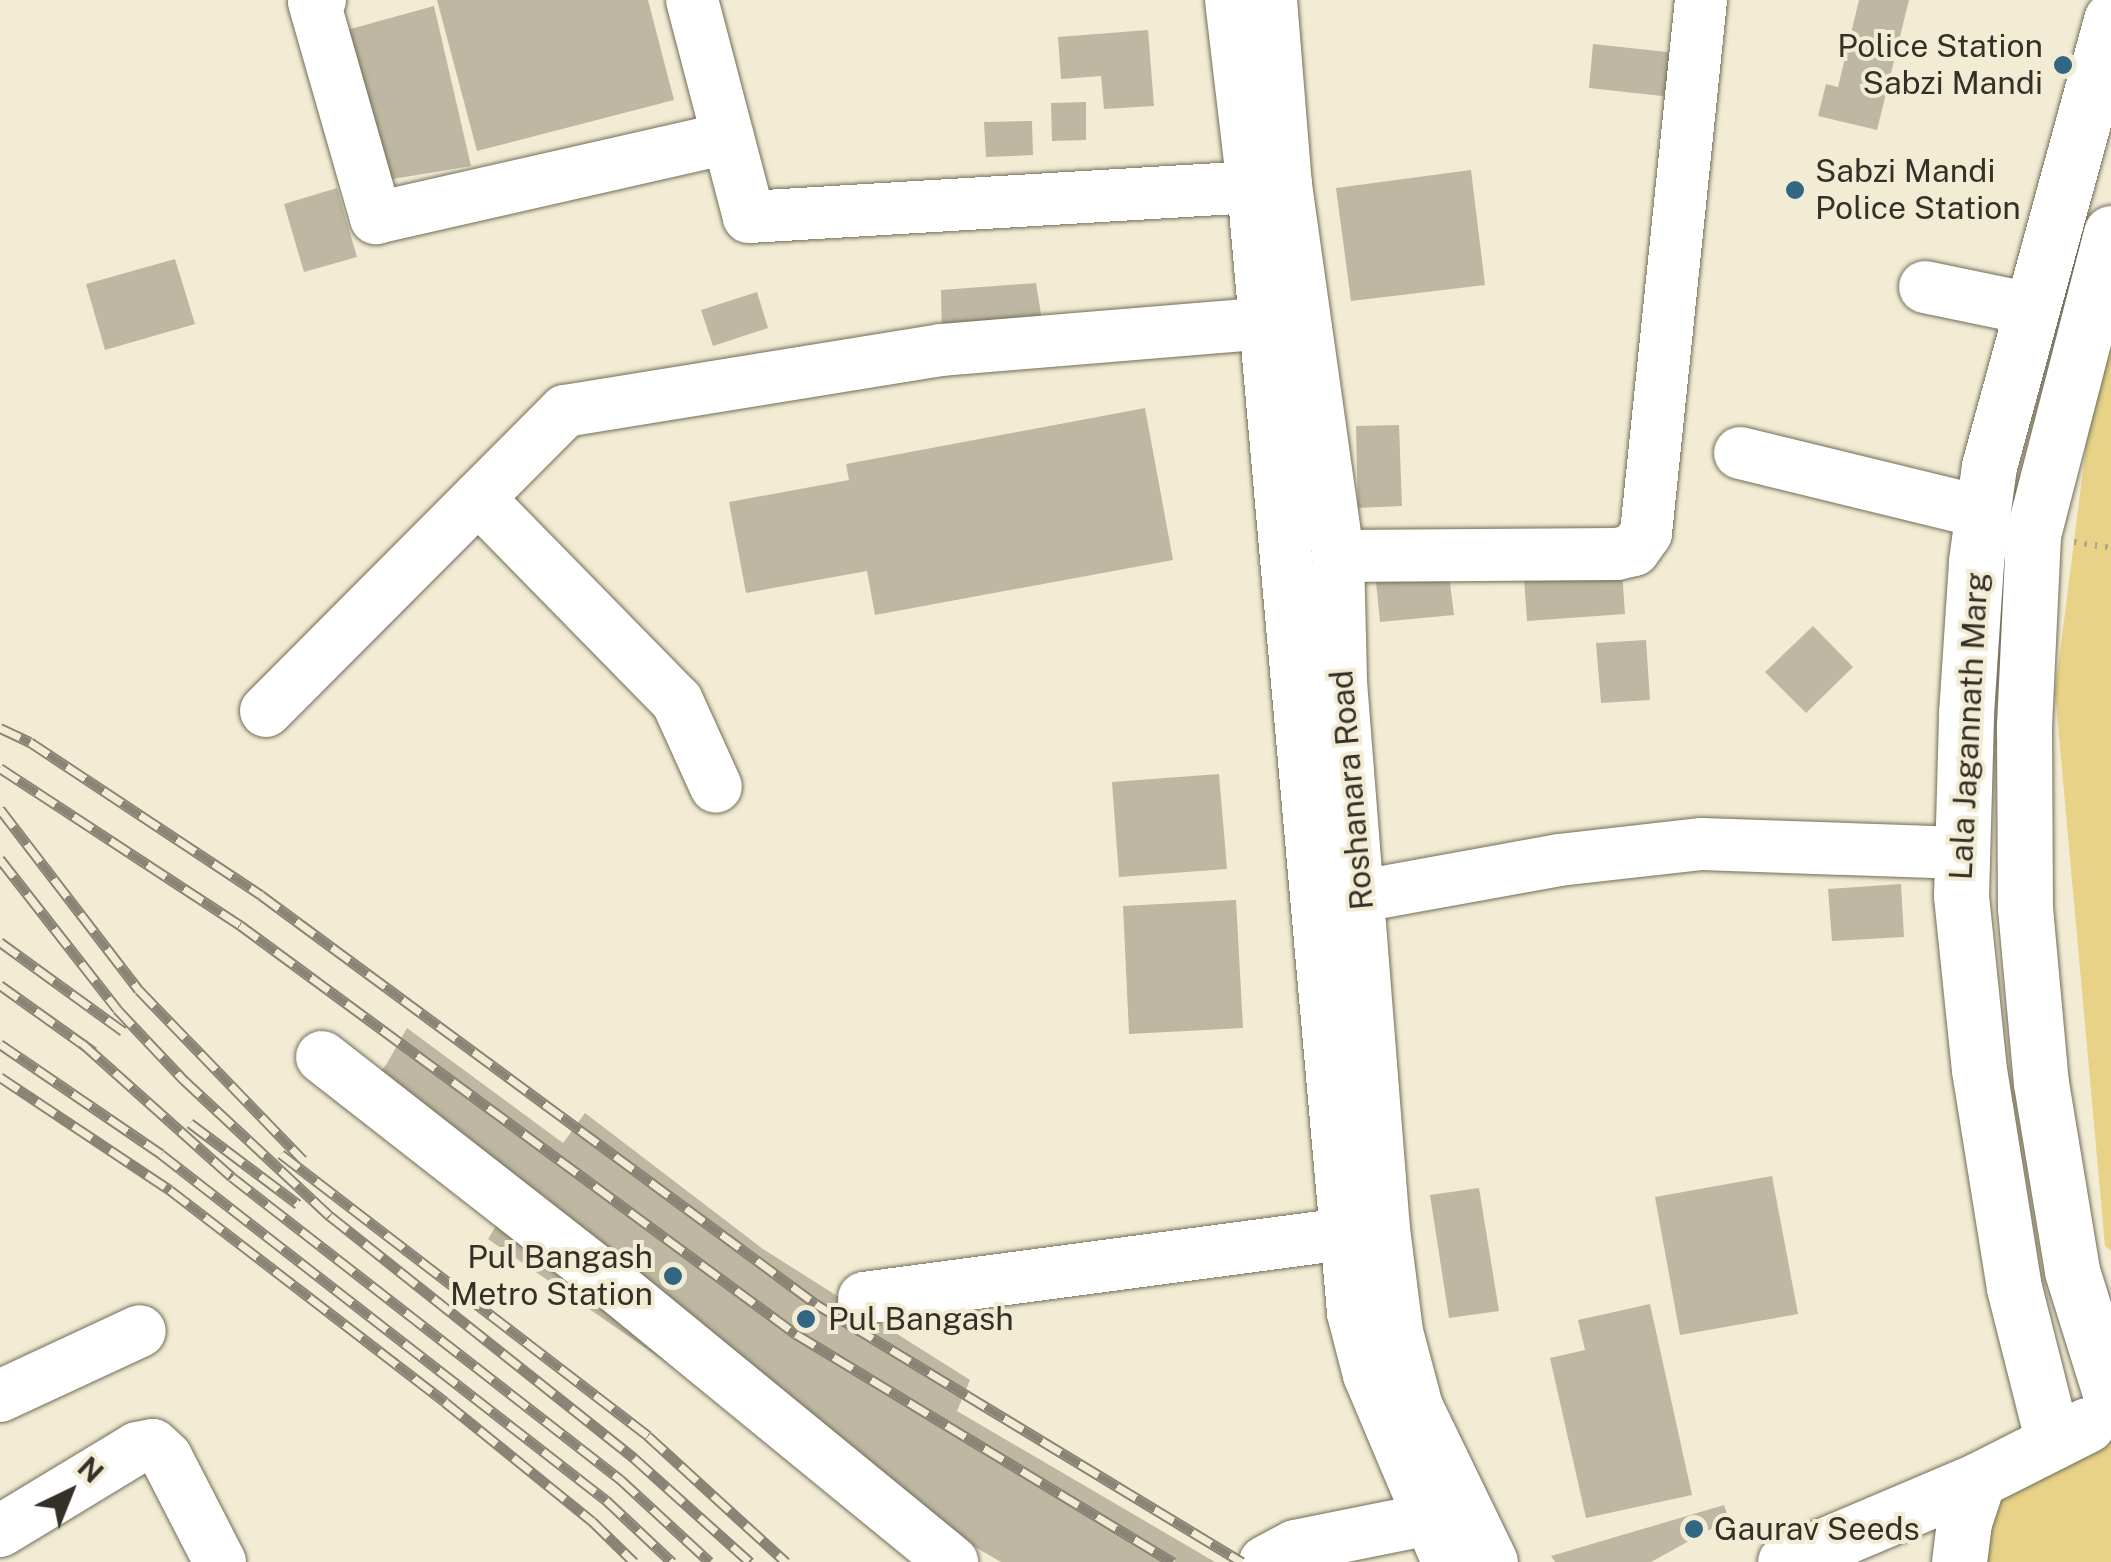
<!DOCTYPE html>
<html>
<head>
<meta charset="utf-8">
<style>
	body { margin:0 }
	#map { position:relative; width:2111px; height:1562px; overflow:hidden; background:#f3ecd5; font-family:"Public Sans",sans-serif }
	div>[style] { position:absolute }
	.green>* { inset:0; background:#e7d288 }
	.building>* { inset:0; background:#beb8a2 }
	.path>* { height:6px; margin-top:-3px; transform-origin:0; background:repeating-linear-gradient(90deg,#aba594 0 2.5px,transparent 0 10.5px) }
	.roads { filter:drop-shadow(0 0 2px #726d58) drop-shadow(0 0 2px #726d58) }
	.minor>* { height:52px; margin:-26px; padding:0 26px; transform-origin:26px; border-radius:26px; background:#fff }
	.major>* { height:55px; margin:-27.5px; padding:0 27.5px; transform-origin:27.5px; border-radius:27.5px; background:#fff }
	.rail>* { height:11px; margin-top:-5.5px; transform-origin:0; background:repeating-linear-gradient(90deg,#f3ecd5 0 22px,#898475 0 44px); box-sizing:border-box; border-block:2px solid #898475 }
	.dots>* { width:28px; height:28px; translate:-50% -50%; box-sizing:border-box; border:5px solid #f3ecd5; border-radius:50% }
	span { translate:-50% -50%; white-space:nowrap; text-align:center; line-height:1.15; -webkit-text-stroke:8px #f3ecd5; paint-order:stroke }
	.poi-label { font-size:32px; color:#333027 }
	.right { translate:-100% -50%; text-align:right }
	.left { translate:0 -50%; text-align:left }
	.street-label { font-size:32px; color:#333027 }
	.north { position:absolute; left:20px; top:1442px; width:100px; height:100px; -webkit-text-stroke:8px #f3ecd5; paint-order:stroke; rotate:43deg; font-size:28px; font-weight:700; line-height:40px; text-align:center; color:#333027 }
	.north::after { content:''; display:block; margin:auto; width:35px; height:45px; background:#333027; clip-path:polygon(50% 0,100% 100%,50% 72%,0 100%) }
</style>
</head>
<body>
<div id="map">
	<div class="green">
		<i style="clip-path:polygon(2111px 343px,2111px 1251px,2105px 1246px,2055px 692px,2089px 423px)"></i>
		<i style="clip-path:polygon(2104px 1437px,2111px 1437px,2111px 1562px,1974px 1562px,1979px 1538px,2010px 1480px)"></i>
	</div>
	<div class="building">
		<i style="clip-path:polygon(437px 0,648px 0,674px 100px,477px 151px)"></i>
		<i style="clip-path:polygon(1859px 0,1909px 0,1877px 130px,1818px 116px,1826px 84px,1838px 87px)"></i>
		<i style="clip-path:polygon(434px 6px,471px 166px,375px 182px,332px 34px)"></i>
		<i style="clip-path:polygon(1148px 30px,1154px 106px,1104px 109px,1101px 76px,1061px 79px,1058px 37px)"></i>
		<i style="clip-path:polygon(1593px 44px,1676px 53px,1671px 97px,1589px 88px)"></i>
		<i style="clip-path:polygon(1086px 102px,1086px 140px,1052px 141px,1051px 103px)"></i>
		<i style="clip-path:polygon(1032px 121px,1033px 155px,986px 157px,984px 122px)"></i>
		<i style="clip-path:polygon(1471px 170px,1485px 285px,1351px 301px,1336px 188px)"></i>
		<i style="clip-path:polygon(337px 188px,357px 257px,304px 272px,284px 204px)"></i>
		<i style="clip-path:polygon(175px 259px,195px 324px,105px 350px,86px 284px)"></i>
		<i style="clip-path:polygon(1036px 283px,1044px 333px,942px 338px,941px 290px)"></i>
		<i style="clip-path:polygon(757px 292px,768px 328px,713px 346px,701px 310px)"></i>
		<i style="clip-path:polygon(1145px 408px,1173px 560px,875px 615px,867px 571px,746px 593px,729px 502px,849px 480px,846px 464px)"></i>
		<i style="clip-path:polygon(1399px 425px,1402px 506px,1358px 508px,1356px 426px)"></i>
		<i style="clip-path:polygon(1622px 571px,1625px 614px,1527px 621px,1524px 578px)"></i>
		<i style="clip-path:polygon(1449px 575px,1454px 615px,1380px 622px,1376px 582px)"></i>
		<i style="clip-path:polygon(1813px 626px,1853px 667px,1806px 713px,1765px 672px)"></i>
		<i style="clip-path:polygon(1646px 640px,1650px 700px,1601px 703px,1596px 643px)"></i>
		<i style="clip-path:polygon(1219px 774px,1227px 869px,1119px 877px,1112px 782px)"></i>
		<i style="clip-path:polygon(1901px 884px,1904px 937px,1832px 941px,1828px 889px)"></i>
		<i style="clip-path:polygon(1236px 900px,1243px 1028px,1129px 1034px,1123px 906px)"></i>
		<i style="clip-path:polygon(407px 1028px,563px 1143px,585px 1113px,763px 1249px,970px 1380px,957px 1411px,1215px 1562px,1001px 1562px,892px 1499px,881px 1511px,488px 1239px,498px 1223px,350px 1104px,386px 1065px)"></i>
		<i style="clip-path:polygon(1772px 1176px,1798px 1314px,1680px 1335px,1655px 1197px)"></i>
		<i style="clip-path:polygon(1479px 1188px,1499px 1311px,1449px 1318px,1430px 1195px)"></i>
		<i style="clip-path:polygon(1650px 1304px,1692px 1495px,1586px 1518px,1550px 1358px,1585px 1350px,1578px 1320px)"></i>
		<i style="clip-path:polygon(1724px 1505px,1729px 1519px,1651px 1562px,1555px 1562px,1551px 1556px)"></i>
	</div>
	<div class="path">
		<i style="left:2074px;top:542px;width:37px;rotate:9deg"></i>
	</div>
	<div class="roads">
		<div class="minor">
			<i style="left:320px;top:0;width:6px;rotate:162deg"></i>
			<i style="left:314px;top:2px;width:225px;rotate:74deg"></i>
			<i style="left:376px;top:218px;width:361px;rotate:-12.8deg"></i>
			<i style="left:692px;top:0;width:224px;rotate:75.3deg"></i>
			<i style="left:749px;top:217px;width:538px;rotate:-3.41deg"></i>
			<i style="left:1231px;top:0;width:188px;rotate:83.3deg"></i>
			<i style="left:1253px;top:187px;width:1130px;rotate:84.92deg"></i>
			<i style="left:1353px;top:1313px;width:64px;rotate:75.5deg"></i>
			<i style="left:1369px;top:1375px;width:203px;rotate:67.1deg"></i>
			<i style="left:1271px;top:0;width:186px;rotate:85.4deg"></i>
			<i style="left:1286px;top:185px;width:375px;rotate:82deg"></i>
			<i style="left:1338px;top:556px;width:126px;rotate:88.6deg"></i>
			<i style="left:1341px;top:682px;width:549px;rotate:85.51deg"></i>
			<i style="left:1384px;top:1229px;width:104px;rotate:82.8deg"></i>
			<i style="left:1397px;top:1332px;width:78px;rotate:75.1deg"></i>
			<i style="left:1417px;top:1407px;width:172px;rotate:64.2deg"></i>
			<i style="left:1925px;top:287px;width:108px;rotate:11.7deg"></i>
			<i style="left:1740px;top:453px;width:249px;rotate:13.7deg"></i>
			<i style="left:478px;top:498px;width:284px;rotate:45.6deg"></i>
			<i style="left:677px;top:701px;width:94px;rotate:65.6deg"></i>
			<i style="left:1338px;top:556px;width:279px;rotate:-0.4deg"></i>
			<i style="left:1617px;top:554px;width:17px;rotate:-13deg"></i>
			<i style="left:1634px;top:550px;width:21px;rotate:-55deg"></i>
			<i style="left:1646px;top:533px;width:536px;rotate:-84.11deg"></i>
			<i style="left:266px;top:711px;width:424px;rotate:-45.1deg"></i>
			<i style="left:565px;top:411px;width:381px;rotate:-9.2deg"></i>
			<i style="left:941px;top:350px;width:326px;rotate:-4.7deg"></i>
			<i style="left:1361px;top:896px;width:201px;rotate:-10.3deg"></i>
			<i style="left:1559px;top:860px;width:144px;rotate:-6.4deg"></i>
			<i style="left:1702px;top:844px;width:260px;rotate:2deg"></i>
			<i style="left:322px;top:1057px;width:370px;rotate:38deg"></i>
			<i style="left:614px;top:1285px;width:437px;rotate:39.3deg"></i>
			<i style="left:864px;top:1298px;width:485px;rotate:-7.6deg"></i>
			<i style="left:0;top:1396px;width:154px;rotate:-24.9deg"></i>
			<i style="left:0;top:1531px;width:160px;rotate:-31.2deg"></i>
			<i style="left:137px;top:1448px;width:16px;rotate:-11deg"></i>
			<i style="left:153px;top:1445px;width:18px;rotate:43deg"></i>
			<i style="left:166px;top:1457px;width:118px;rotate:62.8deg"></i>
			<i style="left:1265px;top:1562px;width:34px;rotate:-28deg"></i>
			<i style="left:1295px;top:1546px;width:137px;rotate:-11.4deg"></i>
		</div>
		<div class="major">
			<i style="left:2111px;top:233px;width:312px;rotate:104.5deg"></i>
			<i style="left:2033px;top:535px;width:190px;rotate:92.7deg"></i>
			<i style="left:2024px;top:725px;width:183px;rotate:89.7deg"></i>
			<i style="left:2025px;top:908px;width:176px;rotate:84.8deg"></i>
			<i style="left:2041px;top:1083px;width:191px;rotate:80.6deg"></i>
			<i style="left:2072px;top:1271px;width:131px;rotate:72.7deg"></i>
			<i style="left:2053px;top:1442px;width:159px;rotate:-104.2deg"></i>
			<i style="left:2014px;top:1288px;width:221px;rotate:-99.1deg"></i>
			<i style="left:1979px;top:1070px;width:175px;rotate:-95.9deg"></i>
			<i style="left:1961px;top:896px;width:183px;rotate:-88.4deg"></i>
			<i style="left:1966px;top:713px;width:152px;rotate:-86.2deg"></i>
			<i style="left:1976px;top:561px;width:96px;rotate:-82.2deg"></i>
			<i style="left:1989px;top:466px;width:463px;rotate:-74.7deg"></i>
			<i style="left:1785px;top:1562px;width:210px;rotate:-23deg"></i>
			<i style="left:1978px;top:1480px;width:122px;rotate:-26.8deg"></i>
			<i style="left:1959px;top:1562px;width:40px;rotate:-82.9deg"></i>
			<i style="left:1964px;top:1522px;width:44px;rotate:-71.6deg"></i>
		</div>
	</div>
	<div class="rail">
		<i style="left:0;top:728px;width:33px;rotate:25deg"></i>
		<i style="left:30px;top:742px;width:277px;rotate:33.5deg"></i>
		<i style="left:261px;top:895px;width:689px;rotate:36.39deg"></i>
		<i style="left:816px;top:1304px;width:498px;rotate:31.2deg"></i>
		<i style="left:0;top:768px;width:287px;rotate:33.2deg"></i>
		<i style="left:240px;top:925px;width:690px;rotate:36.34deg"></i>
		<i style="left:796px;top:1334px;width:441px;rotate:31.2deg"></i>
		<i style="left:0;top:809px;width:228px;rotate:52.5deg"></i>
		<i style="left:139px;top:990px;width:236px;rotate:46deg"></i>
		<i style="left:0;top:859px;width:190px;rotate:52deg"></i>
		<i style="left:117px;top:1009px;width:98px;rotate:46.7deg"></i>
		<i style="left:184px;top:1080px;width:200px;rotate:43deg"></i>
		<i style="left:330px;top:1216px;width:389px;rotate:38.5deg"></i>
		<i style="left:634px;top:1458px;width:156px;rotate:41.9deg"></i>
		<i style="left:0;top:942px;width:152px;rotate:35.9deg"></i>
		<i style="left:0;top:985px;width:115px;rotate:35.5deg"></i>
		<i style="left:82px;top:1043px;width:201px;rotate:41.8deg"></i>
		<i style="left:232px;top:1177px;width:492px;rotate:37.9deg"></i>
		<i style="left:620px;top:1479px;width:122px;rotate:42.7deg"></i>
		<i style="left:0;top:1044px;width:195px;rotate:34.3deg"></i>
		<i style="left:161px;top:1154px;width:564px;rotate:37.87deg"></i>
		<i style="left:606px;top:1500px;width:91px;rotate:43.2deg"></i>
		<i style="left:0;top:1077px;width:204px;rotate:33.6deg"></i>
		<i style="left:170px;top:1190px;width:347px;rotate:37.6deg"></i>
		<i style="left:445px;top:1402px;width:189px;rotate:39deg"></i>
		<i style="left:592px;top:1521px;width:59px;rotate:44.3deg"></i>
		<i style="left:190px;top:1123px;width:135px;rotate:36.9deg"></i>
		<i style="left:281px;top:1154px;width:463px;rotate:37.5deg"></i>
		<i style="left:648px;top:1436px;width:187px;rotate:42.4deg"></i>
	</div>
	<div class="dots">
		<i style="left:2063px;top:65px;background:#336683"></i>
		<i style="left:1795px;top:190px;background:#336683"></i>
		<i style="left:673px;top:1276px;background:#336683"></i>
		<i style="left:806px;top:1319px;background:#336683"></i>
		<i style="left:1694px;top:1529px;background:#336683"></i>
	</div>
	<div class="poi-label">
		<span class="right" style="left:2043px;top:65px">Police Station<br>Sabzi Mandi</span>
		<span class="left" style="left:1815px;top:190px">Sabzi Mandi<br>Police Station</span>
		<span class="right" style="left:653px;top:1276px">Pul Bangash<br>Metro Station</span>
		<span class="left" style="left:828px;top:1319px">Pul Bangash</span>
		<span class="left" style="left:1714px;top:1529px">Gaurav Seeds</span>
	</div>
	<div class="street-label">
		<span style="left:1969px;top:726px;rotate:-87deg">Lala Jagannath Marg</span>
		<span style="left:1352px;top:790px;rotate:-95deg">Roshanara Road</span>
	</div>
	<div class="north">N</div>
</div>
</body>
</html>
